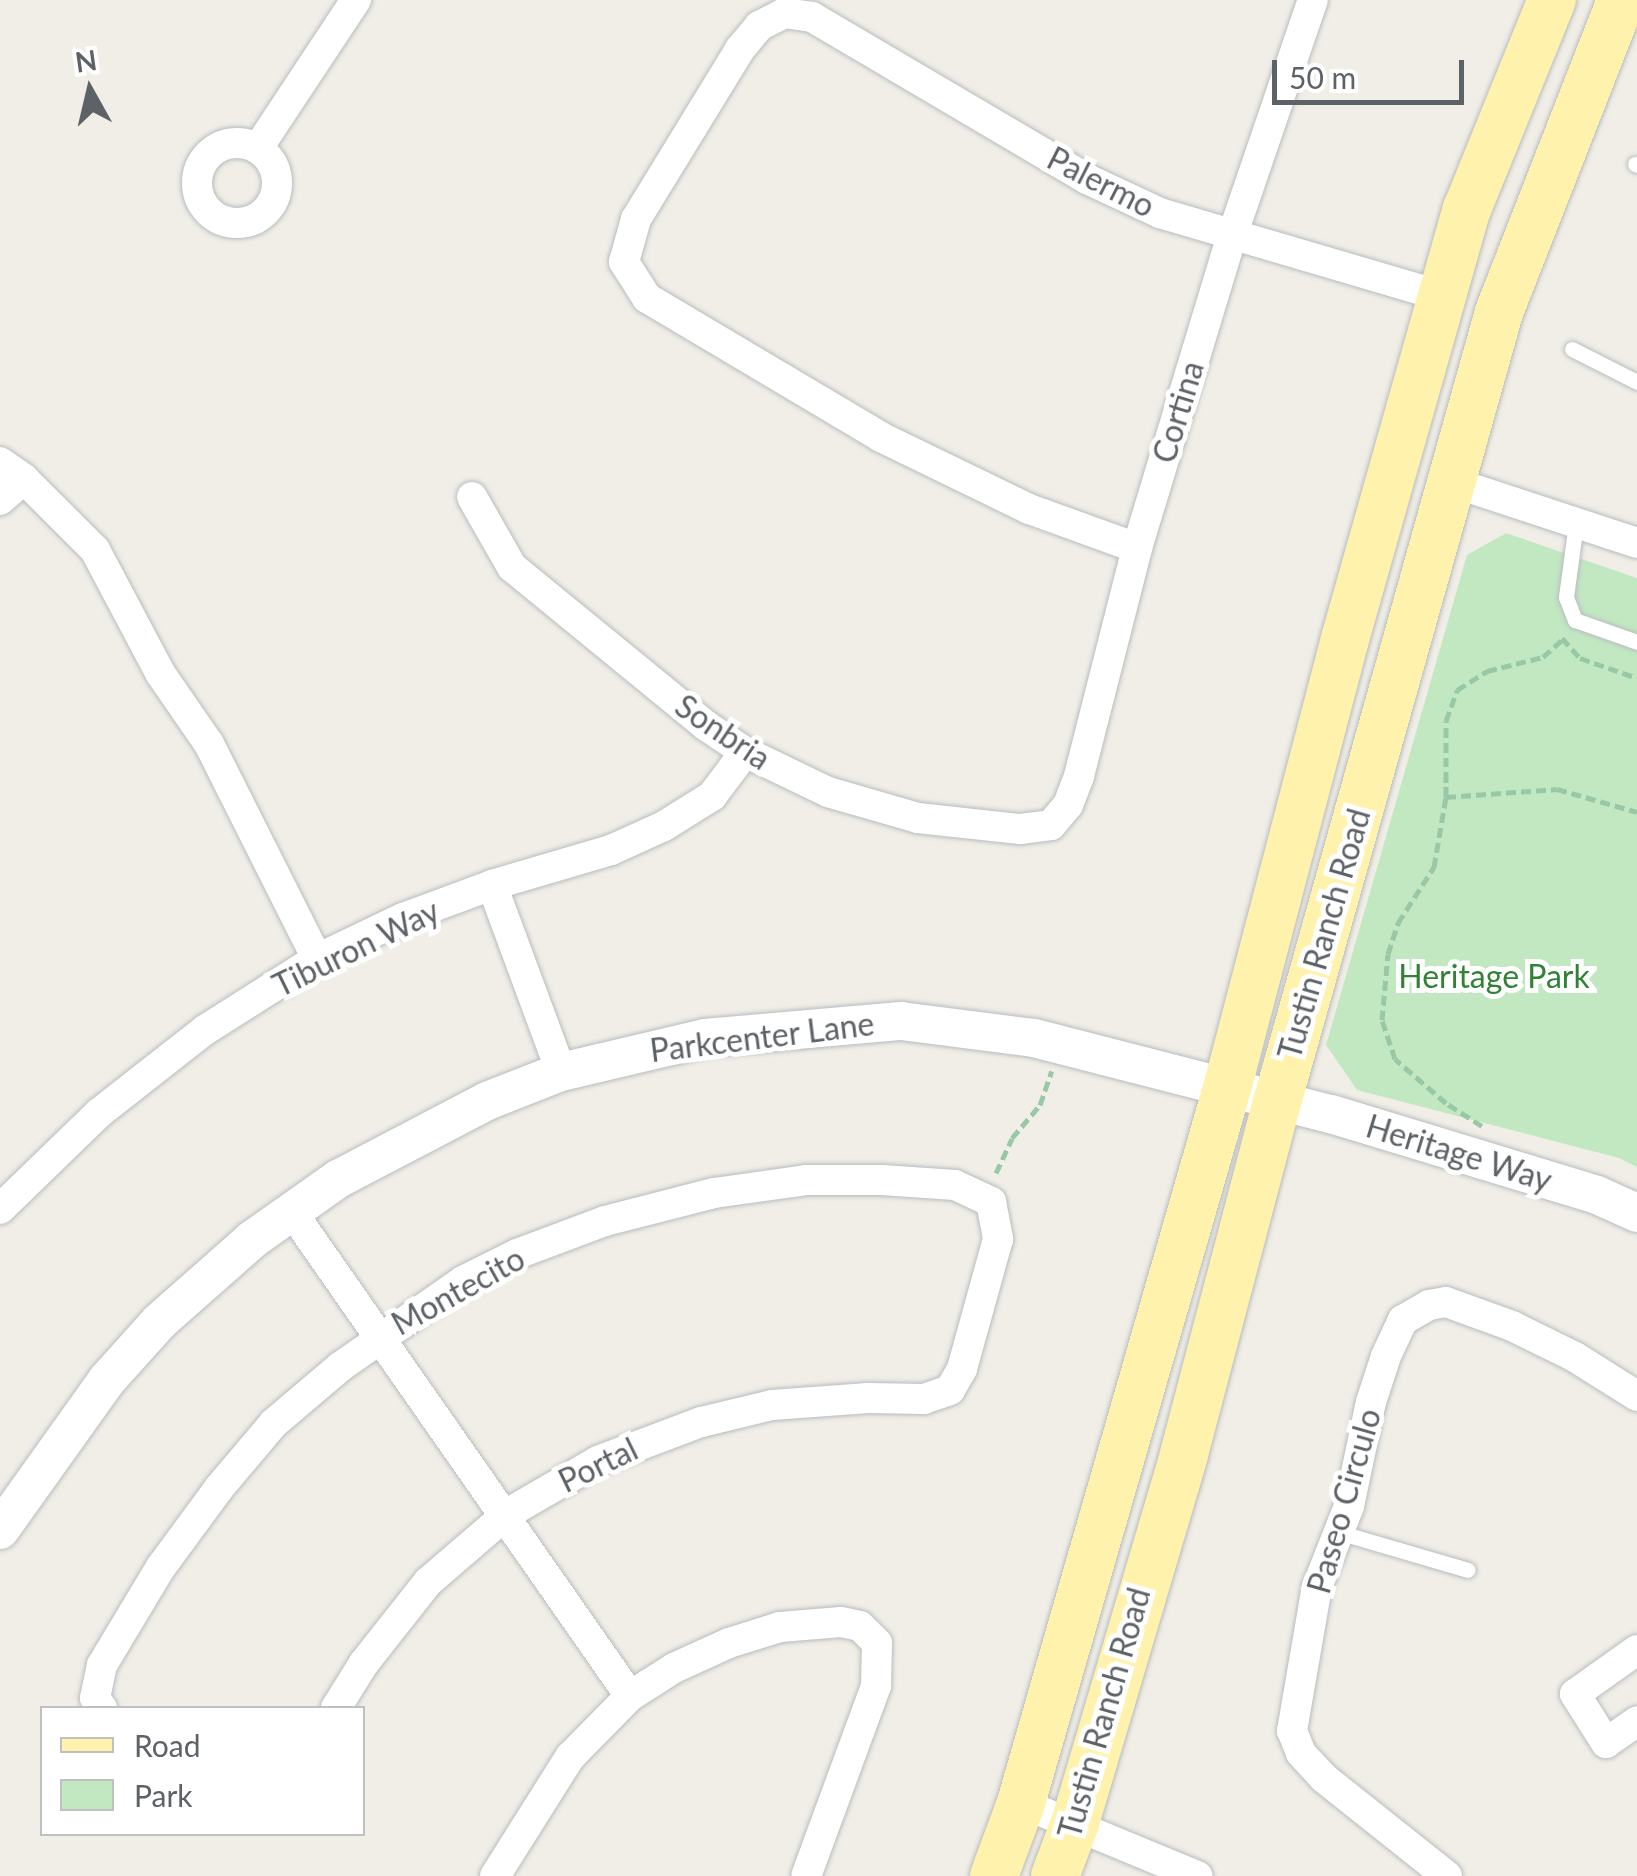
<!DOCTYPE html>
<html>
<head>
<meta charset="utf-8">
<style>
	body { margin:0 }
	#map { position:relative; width:1637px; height:1876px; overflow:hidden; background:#f0eee6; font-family:Lato,sans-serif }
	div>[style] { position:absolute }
	.green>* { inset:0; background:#c2e8c2 }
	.path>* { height:5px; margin-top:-2.5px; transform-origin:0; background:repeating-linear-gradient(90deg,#99c8a7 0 10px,transparent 0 15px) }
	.roads { filter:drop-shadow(0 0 2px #b8bcc0) drop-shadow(0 0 2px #b8bcc0) }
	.service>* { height:15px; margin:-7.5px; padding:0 7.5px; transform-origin:7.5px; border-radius:7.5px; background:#fff }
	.minor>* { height:30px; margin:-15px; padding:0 15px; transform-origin:15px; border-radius:15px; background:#fff }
	.minor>.ring { margin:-15px; padding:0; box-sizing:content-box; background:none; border:30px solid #fff; border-radius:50% }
	.tertiary>* { height:38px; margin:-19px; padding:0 19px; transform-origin:19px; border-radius:19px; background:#fff }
	.primary>* { height:48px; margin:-24px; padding:0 24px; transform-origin:24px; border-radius:24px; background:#fff2ac }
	span { translate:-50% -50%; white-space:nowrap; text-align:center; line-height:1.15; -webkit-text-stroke:10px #fff; paint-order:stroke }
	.street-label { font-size:32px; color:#5d6267 }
	.park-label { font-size:32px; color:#318235 }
	.legend { position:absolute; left:40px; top:1706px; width:325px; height:130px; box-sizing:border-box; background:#fff; border:2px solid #bec0c2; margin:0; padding:12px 18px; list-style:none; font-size:30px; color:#5d6267 }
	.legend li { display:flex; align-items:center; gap:20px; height:50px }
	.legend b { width:50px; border:2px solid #bec0c2 }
	.north { position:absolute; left:40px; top:40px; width:100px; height:100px; -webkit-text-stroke:8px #fff; paint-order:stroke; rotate:352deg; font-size:28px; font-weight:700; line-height:40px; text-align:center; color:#5d6267 }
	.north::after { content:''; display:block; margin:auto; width:35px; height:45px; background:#5d6267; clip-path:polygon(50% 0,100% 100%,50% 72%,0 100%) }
	.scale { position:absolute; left:1272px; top:60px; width:192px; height:45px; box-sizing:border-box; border:5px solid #5d6267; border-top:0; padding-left:12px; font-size:30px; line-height:35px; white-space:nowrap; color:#5d6267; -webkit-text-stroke:8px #fff; paint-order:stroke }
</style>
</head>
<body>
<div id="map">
	<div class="green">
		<i style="clip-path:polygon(1506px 533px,1637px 578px,1637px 1167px,1619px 1158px,1357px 1090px,1326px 1045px,1467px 555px)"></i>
	</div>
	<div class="path">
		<i style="left:1562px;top:638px;width:27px;rotate:48deg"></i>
		<i style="left:1580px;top:658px;width:60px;rotate:19.3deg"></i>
		<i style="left:1446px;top:797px;width:111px;rotate:-4.1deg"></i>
		<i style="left:1557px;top:789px;width:83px;rotate:16deg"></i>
		<i style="left:1482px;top:1126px;width:43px;rotate:-147.4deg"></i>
		<i style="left:1446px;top:1103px;width:67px;rotate:-139.2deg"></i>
		<i style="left:1395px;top:1059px;width:41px;rotate:-108.4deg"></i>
		<i style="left:1382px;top:1020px;width:66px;rotate:-84.8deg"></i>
		<i style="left:1388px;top:954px;width:33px;rotate:-72deg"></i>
		<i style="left:1398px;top:923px;width:67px;rotate:-57.3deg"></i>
		<i style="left:1434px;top:867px;width:71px;rotate:-80.3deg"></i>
		<i style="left:1446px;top:797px;width:76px;rotate:-90deg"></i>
		<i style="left:1446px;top:721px;width:33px;rotate:-70deg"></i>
		<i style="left:1457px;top:690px;width:36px;rotate:-32deg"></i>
		<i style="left:1487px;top:671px;width:58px;rotate:-14deg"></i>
		<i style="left:1543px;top:657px;width:27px;rotate:-42deg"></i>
		<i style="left:996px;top:1173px;width:38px;rotate:-65deg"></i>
		<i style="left:1012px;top:1138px;width:43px;rotate:-49.7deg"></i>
		<i style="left:1040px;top:1105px;width:36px;rotate:-71deg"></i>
	</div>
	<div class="roads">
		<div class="service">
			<i style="left:1635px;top:164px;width:2px;rotate:27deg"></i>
			<i style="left:1572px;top:349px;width:73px;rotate:26.9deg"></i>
			<i style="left:1576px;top:523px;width:75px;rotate:97.7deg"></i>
			<i style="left:1566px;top:597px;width:25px;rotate:69deg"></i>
			<i style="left:1575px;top:620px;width:66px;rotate:19.5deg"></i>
			<i style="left:1338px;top:1532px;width:135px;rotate:16.3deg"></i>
		</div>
		<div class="minor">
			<i class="ring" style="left:197px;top:143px;width:50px;height:50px"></i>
			<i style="left:258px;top:148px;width:178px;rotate:-56.5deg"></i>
			<i style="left:0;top:462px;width:29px;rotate:35deg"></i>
			<i style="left:24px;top:479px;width:100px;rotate:45deg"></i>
			<i style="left:95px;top:550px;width:139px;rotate:62.1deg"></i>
			<i style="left:160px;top:673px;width:86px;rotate:55.4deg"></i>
			<i style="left:209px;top:744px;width:241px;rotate:63.3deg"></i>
			<i style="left:1452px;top:482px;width:195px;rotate:18.2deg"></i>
			<i style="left:472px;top:497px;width:81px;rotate:60.3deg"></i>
			<i style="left:512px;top:567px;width:249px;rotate:39.3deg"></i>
			<i style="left:705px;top:725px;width:48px;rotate:34deg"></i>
			<i style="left:745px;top:752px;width:92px;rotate:25.7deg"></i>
			<i style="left:828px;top:792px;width:94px;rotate:16.1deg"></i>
			<i style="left:918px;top:818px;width:103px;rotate:6.2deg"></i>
			<i style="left:1020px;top:829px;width:31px;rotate:-7deg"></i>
			<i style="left:1051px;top:825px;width:26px;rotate:-50deg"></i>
			<i style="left:1068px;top:805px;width:31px;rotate:-69deg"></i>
			<i style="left:1079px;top:776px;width:235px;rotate:-75.7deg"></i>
			<i style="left:1137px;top:548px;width:326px;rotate:-73.1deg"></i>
			<i style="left:1232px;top:236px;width:250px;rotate:-71.1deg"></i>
			<i style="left:0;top:500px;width:32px;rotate:-41deg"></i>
			<i style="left:1137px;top:548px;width:115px;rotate:-160.1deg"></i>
			<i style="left:1029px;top:509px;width:165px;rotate:-154.1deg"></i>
			<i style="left:881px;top:437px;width:272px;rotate:-149.3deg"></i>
			<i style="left:647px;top:298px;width:43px;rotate:-122.6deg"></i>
			<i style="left:624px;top:262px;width:45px;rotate:-74.4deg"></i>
			<i style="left:636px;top:219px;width:199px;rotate:-58.5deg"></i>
			<i style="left:740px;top:49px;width:30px;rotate:-50deg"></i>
			<i style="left:759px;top:26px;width:28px;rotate:-27deg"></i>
			<i style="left:784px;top:13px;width:28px;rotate:8deg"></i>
			<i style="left:812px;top:17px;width:319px;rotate:30.5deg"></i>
			<i style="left:1087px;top:179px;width:81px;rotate:25deg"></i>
			<i style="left:1160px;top:213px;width:294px;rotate:16.4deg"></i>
			<i style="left:492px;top:885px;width:199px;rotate:69.7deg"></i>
			<i style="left:0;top:1209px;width:138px;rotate:-44.1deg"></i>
			<i style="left:99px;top:1113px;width:135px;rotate:-38.1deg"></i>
			<i style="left:205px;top:1030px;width:133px;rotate:-32.4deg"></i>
			<i style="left:317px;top:959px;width:95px;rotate:-25.5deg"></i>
			<i style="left:403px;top:918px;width:95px;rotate:-20.3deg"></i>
			<i style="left:492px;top:885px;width:124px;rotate:-16.4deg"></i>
			<i style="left:611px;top:850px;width:58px;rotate:-24.4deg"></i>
			<i style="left:664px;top:826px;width:57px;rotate:-32deg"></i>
			<i style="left:712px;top:796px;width:55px;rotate:-53.1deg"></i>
			<i style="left:292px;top:1212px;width:590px;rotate:55.07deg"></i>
			<i style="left:1637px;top:1650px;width:76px;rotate:144.6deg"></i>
			<i style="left:1575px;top:1694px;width:58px;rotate:57.7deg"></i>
			<i style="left:1606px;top:1743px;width:38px;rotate:-35deg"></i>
			<i style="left:102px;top:1708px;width:12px;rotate:-125deg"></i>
			<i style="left:95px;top:1698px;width:34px;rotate:-78deg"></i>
			<i style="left:102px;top:1665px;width:114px;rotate:-59deg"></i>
			<i style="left:161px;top:1567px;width:98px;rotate:-53.7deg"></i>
			<i style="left:219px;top:1488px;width:85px;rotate:-49.8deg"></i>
			<i style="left:274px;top:1423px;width:87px;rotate:-40.3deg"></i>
			<i style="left:340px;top:1367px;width:150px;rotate:-35deg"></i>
			<i style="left:463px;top:1281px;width:60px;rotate:-26.6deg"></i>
			<i style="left:517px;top:1254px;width:94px;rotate:-20.6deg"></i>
			<i style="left:605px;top:1221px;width:113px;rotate:-14.4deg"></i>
			<i style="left:714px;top:1193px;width:93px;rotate:-8deg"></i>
			<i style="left:806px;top:1180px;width:76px"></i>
			<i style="left:882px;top:1180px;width:73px;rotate:3.9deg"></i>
			<i style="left:955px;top:1185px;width:40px;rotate:25deg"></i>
			<i style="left:991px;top:1202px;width:38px;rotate:79deg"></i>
			<i style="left:998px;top:1239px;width:135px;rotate:105.5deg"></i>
			<i style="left:962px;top:1369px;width:24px;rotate:120deg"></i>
			<i style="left:950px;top:1390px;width:28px;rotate:161deg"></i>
			<i style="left:924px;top:1399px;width:56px;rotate:-179deg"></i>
			<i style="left:868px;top:1398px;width:96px;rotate:175.8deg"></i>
			<i style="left:772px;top:1405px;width:73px;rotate:166.5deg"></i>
			<i style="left:701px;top:1422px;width:110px;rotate:159.3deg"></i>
			<i style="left:598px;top:1461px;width:105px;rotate:149.8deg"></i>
			<i style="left:507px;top:1514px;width:104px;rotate:139.3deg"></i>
			<i style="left:428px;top:1582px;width:103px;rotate:128.3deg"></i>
			<i style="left:364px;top:1663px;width:53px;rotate:121.9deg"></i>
			<i style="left:1021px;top:1803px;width:191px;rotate:22.5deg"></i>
			<i style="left:495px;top:1876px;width:141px;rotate:-57.8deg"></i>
			<i style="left:570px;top:1757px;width:86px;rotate:-45.5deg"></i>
			<i style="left:630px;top:1696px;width:52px;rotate:-32.5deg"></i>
			<i style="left:674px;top:1668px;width:60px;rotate:-24.4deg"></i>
			<i style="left:729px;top:1643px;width:53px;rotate:-17.4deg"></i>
			<i style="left:780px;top:1627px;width:61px;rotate:-4.7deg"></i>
			<i style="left:841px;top:1622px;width:19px;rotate:12deg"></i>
			<i style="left:860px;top:1626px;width:24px;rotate:45deg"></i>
			<i style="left:877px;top:1643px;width:43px;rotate:91.3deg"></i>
			<i style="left:876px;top:1686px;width:202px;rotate:110.2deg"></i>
			<i style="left:1447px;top:1876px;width:157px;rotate:-141.5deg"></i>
			<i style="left:1324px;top:1778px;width:34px;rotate:-133deg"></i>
			<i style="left:1301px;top:1753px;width:24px;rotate:-112deg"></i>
			<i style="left:1292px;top:1731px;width:146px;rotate:-80.2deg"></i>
			<i style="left:1317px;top:1587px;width:87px;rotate:-68.4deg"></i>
			<i style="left:1349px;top:1506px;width:106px;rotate:-78.1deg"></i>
			<i style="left:1371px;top:1402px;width:48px;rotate:-71.9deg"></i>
			<i style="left:1386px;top:1356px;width:40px;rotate:-65deg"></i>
			<i style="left:1403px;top:1320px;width:30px;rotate:-30deg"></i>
			<i style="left:1429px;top:1305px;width:17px;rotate:-10deg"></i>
			<i style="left:1446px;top:1302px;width:70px;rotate:20deg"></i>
			<i style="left:1512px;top:1326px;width:70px;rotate:26.2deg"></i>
			<i style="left:1575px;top:1357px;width:73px;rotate:32.2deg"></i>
		</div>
		<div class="tertiary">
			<i style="left:0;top:1530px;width:184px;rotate:-54.5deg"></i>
			<i style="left:107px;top:1380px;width:78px;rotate:-48.1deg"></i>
			<i style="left:159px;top:1322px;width:125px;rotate:-41.4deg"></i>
			<i style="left:253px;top:1239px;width:104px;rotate:-35.2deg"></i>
			<i style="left:338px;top:1179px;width:168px;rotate:-27.6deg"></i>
			<i style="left:487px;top:1101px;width:79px;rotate:-21.4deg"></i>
			<i style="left:561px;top:1072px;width:148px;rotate:-13.3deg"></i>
			<i style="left:705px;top:1038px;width:197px;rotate:-5deg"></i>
			<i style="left:901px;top:1021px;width:134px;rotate:7.3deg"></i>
			<i style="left:1034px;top:1038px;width:307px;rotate:14.4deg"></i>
			<i style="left:1331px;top:1114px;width:278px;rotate:16.9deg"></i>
			<i style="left:1597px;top:1195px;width:44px;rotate:24.2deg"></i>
		</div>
		<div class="primary">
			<i style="left:994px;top:1876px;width:78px;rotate:-69.7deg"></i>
			<i style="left:1021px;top:1803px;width:747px;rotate:-73.92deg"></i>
			<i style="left:1228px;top:1085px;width:461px;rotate:-75.3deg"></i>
			<i style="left:1345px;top:639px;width:447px;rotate:-74.2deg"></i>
			<i style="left:1467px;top:209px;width:226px;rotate:-67.9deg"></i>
			<i style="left:1055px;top:1876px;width:57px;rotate:-69.3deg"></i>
			<i style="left:1075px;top:1823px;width:385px;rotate:-73.5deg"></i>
			<i style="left:1184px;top:1454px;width:367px;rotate:-75.2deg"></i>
			<i style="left:1278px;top:1099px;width:817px;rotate:-74.31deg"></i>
			<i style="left:1499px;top:312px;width:335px;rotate:-68.6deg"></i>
		</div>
	</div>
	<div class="street-label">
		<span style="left:1101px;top:182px;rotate:27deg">Palermo</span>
		<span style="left:1178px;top:412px;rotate:-73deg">Cortina</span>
		<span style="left:723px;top:732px;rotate:34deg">Sonbria</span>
		<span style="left:1324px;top:934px;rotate:-74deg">Tustin Ranch Road</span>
		<span style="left:356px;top:948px;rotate:-26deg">Tiburon Way</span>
		<span style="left:762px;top:1037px;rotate:-7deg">Parkcenter Lane</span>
		<span style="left:1459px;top:1153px;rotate:17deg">Heritage Way</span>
		<span style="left:458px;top:1291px;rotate:-29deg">Montecito</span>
		<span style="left:598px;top:1465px;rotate:-26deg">Portal</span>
		<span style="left:1344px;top:1501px;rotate:-74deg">Paseo Circulo</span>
		<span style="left:1104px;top:1713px;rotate:-74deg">Tustin Ranch Road</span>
	</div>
	<div class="park-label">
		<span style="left:1494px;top:976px">Heritage Park</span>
	</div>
	<ul class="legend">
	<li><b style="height:12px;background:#fff2ac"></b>Road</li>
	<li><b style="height:28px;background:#c2e8c2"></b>Park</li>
	</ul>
	<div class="north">N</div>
	<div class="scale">50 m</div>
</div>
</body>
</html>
